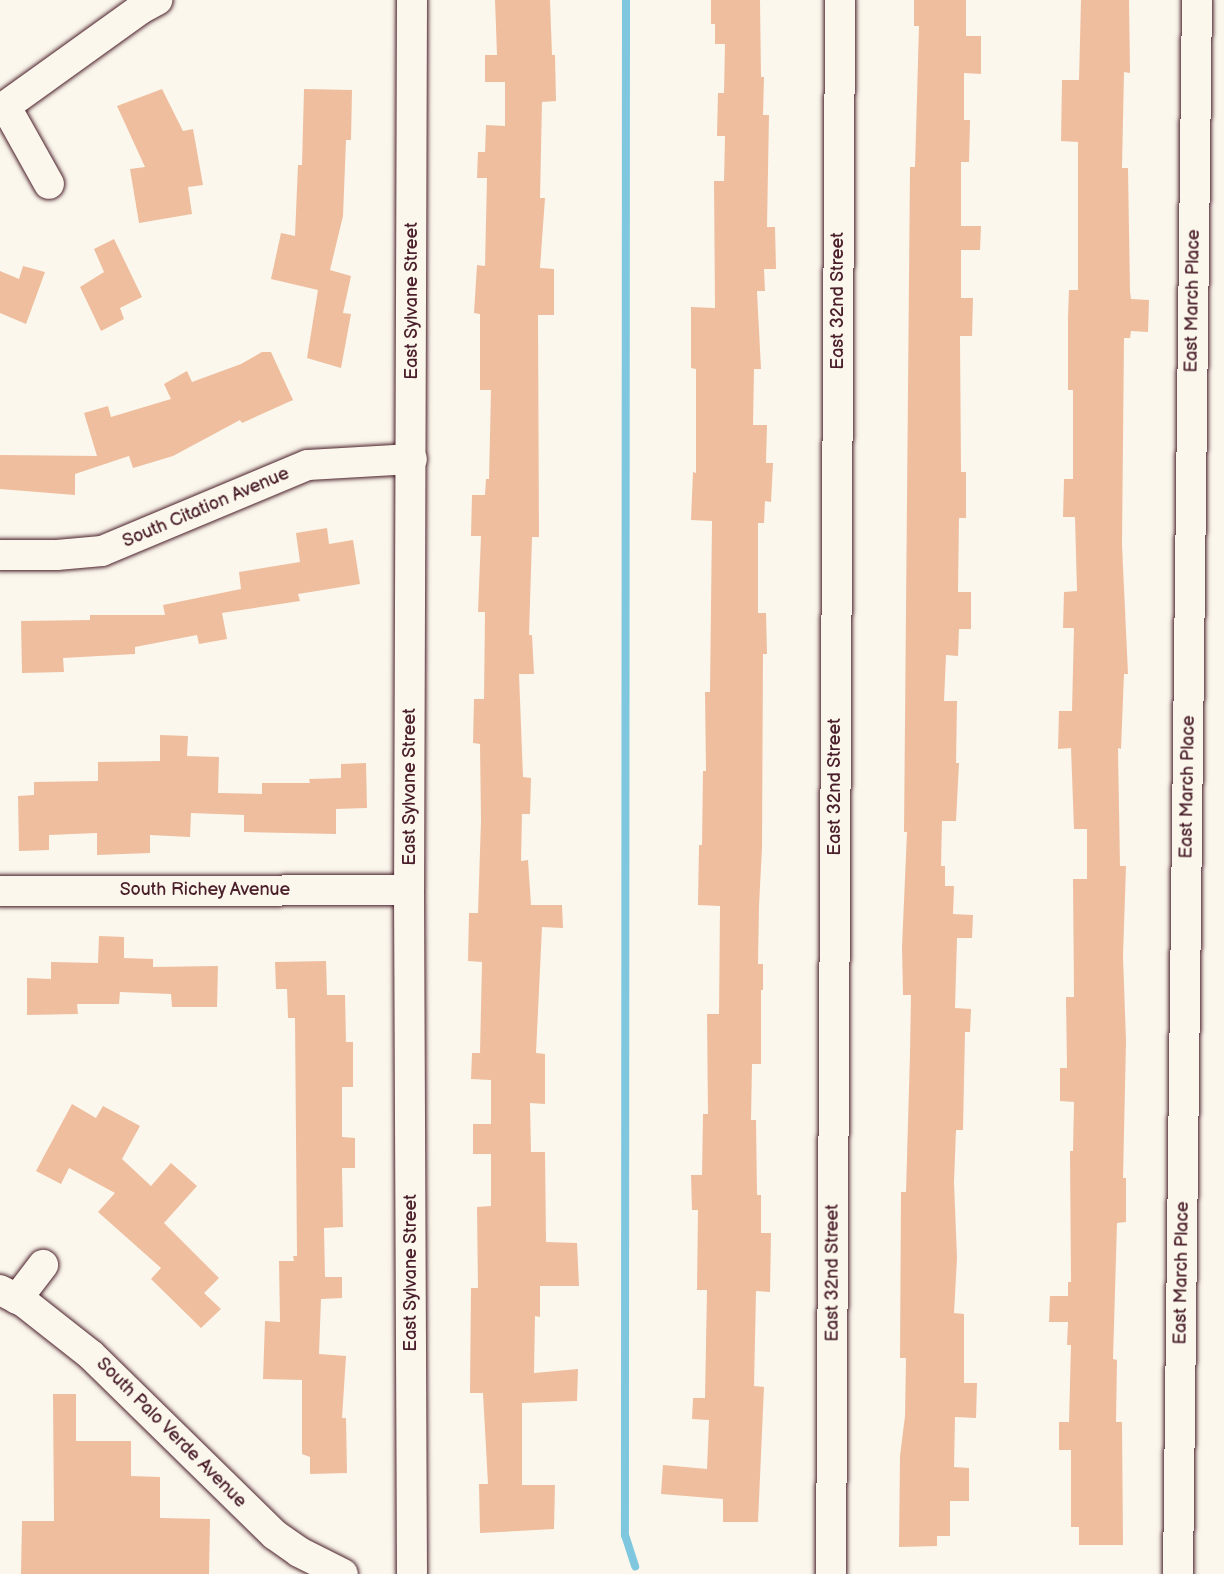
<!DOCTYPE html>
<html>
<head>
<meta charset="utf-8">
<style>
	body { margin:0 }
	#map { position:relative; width:1224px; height:1574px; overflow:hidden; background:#fbf7ec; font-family:"Balsamiq Sans",sans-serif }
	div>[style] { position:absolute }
	.stream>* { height:8px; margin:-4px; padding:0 4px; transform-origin:4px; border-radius:4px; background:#7ec7df }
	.building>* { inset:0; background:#efbe9f }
	.roads { filter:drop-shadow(0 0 2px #4a1f2b) drop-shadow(0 0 2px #4a1f2b) }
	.minor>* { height:30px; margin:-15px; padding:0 15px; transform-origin:15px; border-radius:15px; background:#fbf7ec }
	span { translate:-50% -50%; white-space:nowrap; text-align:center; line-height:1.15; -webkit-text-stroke:4.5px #fbf7ec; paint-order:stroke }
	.street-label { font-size:18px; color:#4a1f2b }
</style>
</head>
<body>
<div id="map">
	<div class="stream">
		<i style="left:626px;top:0;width:1535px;rotate:90.04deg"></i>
		<i style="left:625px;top:1535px;width:33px;rotate:72deg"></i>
	</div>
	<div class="building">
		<i style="clip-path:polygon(495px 0,550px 0,552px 55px,555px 55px,556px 101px,542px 102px,540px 198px,545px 198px,540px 268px,554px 269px,554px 315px,538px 315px,539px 537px,532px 537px,529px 635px,532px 635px,534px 674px,519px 674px,523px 777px,531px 778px,530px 814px,522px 814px,521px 861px,528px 860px,531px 905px,562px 905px,563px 928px,542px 927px,536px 1053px,545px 1054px,545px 1104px,530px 1103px,531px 1152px,545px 1152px,546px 1242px,577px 1243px,579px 1286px,540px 1286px,540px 1317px,535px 1316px,534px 1373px,578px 1369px,577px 1401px,522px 1403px,522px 1485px,555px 1485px,554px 1529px,480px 1533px,479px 1484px,488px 1484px,483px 1393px,470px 1393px,471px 1288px,478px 1288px,477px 1207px,491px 1206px,491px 1154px,473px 1154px,473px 1124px,491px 1124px,491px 1080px,471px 1079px,472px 1053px,480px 1053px,482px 962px,468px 961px,469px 913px,478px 913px,481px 820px,480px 744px,473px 743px,474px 699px,484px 699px,485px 612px,478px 612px,481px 536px,471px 536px,472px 495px,485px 495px,486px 479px,489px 479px,491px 390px,480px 390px,480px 314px,474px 313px,477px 265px,485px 266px,487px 178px,477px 178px,478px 152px,485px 152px,486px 125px,505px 126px,505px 82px,485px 82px,485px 55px,497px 55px)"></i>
		<i style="clip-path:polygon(711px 0,760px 0,761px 77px,764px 77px,763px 115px,769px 115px,767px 227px,775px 227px,776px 269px,764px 269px,765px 291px,757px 291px,761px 369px,754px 369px,753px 425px,767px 425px,766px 463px,773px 463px,771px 502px,765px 501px,764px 523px,758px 523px,758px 613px,766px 613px,767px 654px,763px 654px,762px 847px,759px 906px,758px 964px,763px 964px,763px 990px,761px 990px,761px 1064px,752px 1064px,751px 1120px,756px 1120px,757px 1195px,761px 1195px,761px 1233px,771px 1233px,770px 1292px,756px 1291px,754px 1386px,764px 1387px,758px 1522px,723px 1522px,723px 1499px,661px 1494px,663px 1465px,707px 1469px,709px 1420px,692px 1419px,693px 1398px,705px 1398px,707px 1290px,697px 1290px,698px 1210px,692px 1210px,691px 1175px,702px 1175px,703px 1114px,708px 1114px,707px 1014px,719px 1014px,720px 906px,698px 905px,699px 845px,702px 845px,703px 771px,706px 771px,705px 692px,710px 692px,712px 521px,691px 520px,693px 472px,696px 473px,696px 369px,691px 368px,691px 307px,715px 308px,714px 181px,724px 181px,725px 136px,717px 136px,718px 93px,724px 93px,725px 44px,715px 44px,715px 24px,711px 24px)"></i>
		<i style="clip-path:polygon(914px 0,966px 0,966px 36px,981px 36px,981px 74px,964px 73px,964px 120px,970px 120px,969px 162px,961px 162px,961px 226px,981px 226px,980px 250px,961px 250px,961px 298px,973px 298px,972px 336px,960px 336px,961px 472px,966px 472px,966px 518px,959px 518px,958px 592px,971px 592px,971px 629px,959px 629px,958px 656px,946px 655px,944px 701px,957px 701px,956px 763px,959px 763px,956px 821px,942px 821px,941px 866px,945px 866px,945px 886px,954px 886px,953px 914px,973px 915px,972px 938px,957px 938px,955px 1008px,971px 1009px,970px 1032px,965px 1032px,963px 1130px,956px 1130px,954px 1182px,957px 1258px,954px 1313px,964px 1314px,964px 1383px,977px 1383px,976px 1418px,955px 1417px,954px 1467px,969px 1468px,969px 1501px,950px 1501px,950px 1536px,937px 1536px,937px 1546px,899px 1547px,900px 1456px,905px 1416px,906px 1358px,900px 1358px,901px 1192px,906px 1192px,910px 1053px,911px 995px,903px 995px,902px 947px,907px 832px,904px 832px,910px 167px,915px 167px,919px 26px,914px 26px)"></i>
		<i style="clip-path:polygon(1081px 0,1129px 0,1130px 73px,1124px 72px,1122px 168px,1128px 168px,1130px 292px,1131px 299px,1149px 300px,1148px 332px,1131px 331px,1130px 338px,1124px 338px,1122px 545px,1128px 674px,1124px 674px,1121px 749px,1118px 748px,1120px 866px,1126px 866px,1123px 956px,1126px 1041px,1123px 1178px,1126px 1178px,1126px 1222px,1117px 1223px,1113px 1359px,1117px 1360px,1116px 1422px,1122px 1422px,1123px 1545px,1079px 1545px,1079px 1527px,1071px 1527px,1071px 1450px,1059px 1450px,1059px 1422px,1069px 1422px,1071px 1345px,1067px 1345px,1068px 1322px,1049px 1322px,1050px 1296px,1068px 1296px,1068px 1282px,1071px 1282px,1070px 1151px,1073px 1151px,1074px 1102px,1060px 1101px,1060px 1068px,1067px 1068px,1066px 997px,1074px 997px,1073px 879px,1087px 879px,1087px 829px,1074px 829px,1071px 748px,1058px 749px,1059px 711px,1072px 711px,1074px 628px,1063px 628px,1064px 592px,1077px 591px,1075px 517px,1063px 517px,1064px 479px,1073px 479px,1073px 390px,1068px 390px,1068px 317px,1069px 290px,1078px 290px,1078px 142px,1061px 141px,1062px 80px,1079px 80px)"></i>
		<i style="clip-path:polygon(162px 89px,183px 131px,193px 129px,203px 185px,188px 187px,192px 214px,139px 223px,130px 169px,145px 167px,117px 106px)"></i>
		<i style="clip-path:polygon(304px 89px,352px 90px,351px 140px,346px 140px,343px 216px,330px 270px,351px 276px,343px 313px,351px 314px,341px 368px,307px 358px,318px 290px,271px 279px,281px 233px,295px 236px,298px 165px,302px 165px)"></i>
		<i style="clip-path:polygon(114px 239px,142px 297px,120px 308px,124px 319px,101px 331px,80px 287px,104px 272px,94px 249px)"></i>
		<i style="clip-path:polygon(23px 266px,45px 272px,26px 324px,0 313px,0 271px,19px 279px)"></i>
		<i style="clip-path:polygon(262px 352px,271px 352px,293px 400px,242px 423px,240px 420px,173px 456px,133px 468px,129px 456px,75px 474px,75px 495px,0 489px,0 455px,97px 456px,84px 413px,108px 406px,111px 417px,171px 399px,164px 384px,187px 371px,192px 382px,241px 364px)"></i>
		<i style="clip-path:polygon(327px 528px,329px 544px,353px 540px,360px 584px,298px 594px,300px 601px,222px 613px,227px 639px,199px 644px,197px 635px,135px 647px,135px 654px,63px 658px,64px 672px,22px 673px,21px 621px,90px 620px,90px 615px,165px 615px,163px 605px,241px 589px,239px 572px,300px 562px,296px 533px)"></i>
		<i style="clip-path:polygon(160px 735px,188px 736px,187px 756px,219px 757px,218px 793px,262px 794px,262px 783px,310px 783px,309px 779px,341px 778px,341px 764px,366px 763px,367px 808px,336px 809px,336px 834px,244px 832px,244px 815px,191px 813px,190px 837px,150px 835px,150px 853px,97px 855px,97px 833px,49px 835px,49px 850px,19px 851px,18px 796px,34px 795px,34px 782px,98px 781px,98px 762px,160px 761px)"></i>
		<i style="clip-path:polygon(99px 936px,124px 937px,124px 958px,153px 959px,153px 967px,218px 966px,217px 1007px,172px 1007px,171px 994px,120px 992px,119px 1004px,77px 1004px,78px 1014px,27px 1015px,27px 978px,51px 979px,51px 962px,98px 963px)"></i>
		<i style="clip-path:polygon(326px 961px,327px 995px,345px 995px,346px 1042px,353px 1042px,353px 1087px,342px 1087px,342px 1137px,355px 1138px,355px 1168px,342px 1168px,343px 1227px,324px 1228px,325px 1277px,342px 1277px,342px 1298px,321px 1299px,319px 1354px,346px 1356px,342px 1418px,346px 1418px,347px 1473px,310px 1474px,310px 1457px,302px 1454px,302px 1380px,263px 1379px,265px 1321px,280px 1322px,279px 1261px,294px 1261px,293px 1256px,297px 1256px,295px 1018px,288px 1018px,287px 989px,276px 989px,275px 962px)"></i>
		<i style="clip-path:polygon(72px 1104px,96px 1118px,103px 1106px,140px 1126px,122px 1159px,151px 1186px,171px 1163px,197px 1186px,164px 1223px,219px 1278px,204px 1293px,221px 1309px,201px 1328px,151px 1279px,161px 1268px,98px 1212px,115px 1193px,69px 1168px,61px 1184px,36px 1171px)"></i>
		<i style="clip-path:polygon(53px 1394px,76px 1394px,76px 1441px,131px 1441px,131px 1476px,160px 1477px,160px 1518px,210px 1519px,209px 1574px,21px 1574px,22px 1521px,54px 1521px)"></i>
	</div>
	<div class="roads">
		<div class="minor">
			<i style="left:412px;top:0;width:890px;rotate:90.19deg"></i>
			<i style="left:409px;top:890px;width:684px;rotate:89.75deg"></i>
			<i style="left:6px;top:107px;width:88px;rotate:60.8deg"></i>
			<i style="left:0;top:110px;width:171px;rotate:-35.7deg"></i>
			<i style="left:139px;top:10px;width:21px;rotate:-29deg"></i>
			<i style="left:0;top:555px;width:57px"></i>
			<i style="left:57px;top:555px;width:45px;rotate:-5.1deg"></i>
			<i style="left:102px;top:551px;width:223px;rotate:-22.7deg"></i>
			<i style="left:308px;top:465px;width:104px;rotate:-3.3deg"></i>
			<i style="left:0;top:891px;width:409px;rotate:-0.1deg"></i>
			<i style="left:0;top:1290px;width:28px;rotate:27deg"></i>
			<i style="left:25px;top:1303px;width:84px;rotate:38.2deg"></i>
			<i style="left:91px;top:1355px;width:257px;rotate:44.4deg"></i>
			<i style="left:275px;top:1535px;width:29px;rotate:35deg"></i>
			<i style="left:299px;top:1552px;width:49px;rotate:26.6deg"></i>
			<i style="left:17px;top:1299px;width:43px;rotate:-52.6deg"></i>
			<i style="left:831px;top:1574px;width:1574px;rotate:-89.67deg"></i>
			<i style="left:1178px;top:1574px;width:1574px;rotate:-89.31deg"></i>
		</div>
	</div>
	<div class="street-label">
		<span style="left:412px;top:301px;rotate:-90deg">East Sylvane Street</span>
		<span style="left:838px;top:301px;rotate:-90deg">East 32nd Street</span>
		<span style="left:1193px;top:301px;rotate:-89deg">East March Place</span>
		<span style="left:206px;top:508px;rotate:-23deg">South Citation Avenue</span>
		<span style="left:410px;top:787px;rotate:-90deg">East Sylvane Street</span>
		<span style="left:835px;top:787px;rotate:-90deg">East 32nd Street</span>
		<span style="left:1188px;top:787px;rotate:-89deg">East March Place</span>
		<span style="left:205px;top:890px">South Richey Avenue</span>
		<span style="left:411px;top:1273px;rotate:-90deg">East Sylvane Street</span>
		<span style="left:833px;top:1273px;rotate:-90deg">East 32nd Street</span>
		<span style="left:1182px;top:1273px;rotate:-89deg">East March Place</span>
		<span style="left:171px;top:1433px;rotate:45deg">South Palo Verde Avenue</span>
	</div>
</div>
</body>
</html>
